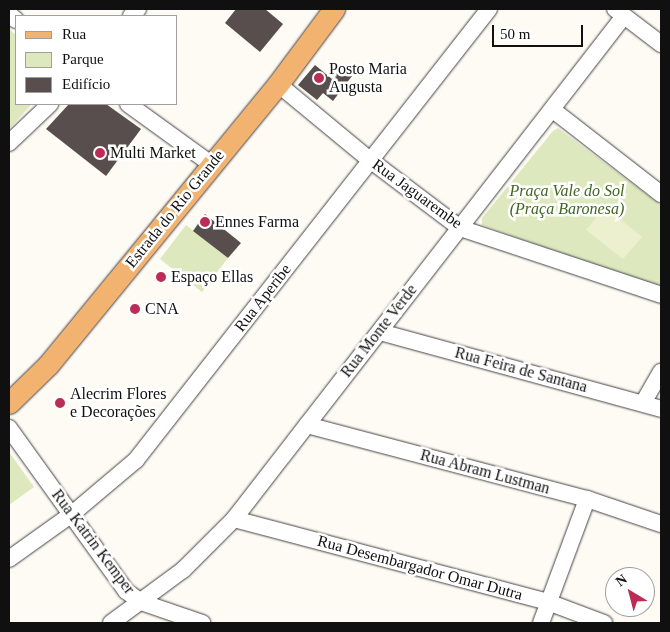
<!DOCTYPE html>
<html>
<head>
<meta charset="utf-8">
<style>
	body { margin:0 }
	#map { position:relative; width:670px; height:632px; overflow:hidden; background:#fefaf4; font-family:Georgia,serif }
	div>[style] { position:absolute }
	.green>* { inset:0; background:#dee8be }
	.pitch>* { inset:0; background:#ecf0cf }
	.building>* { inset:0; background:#584e4d }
	.roads { filter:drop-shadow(0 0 1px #434343) drop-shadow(0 0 1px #434343) }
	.minor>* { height:16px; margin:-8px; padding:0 8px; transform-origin:8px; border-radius:8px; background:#fff }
	.major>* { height:21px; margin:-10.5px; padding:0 10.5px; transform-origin:10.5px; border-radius:10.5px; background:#f2b370 }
	.dots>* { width:14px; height:14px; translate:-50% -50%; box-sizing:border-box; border:2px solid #fff; border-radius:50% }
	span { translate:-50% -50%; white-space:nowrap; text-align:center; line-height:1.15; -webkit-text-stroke:5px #fff; paint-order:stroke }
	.poi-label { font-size:16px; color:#101010 }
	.left { translate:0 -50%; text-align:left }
	.park-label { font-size:16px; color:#416622; font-style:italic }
	.street-label { font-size:16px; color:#101010 }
	.frame { position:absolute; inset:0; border:10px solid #101010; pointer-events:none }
	.legend { position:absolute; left:15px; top:15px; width:162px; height:90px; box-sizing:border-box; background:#fff; border:1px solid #9f9f9f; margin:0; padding:6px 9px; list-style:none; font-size:15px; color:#101010 }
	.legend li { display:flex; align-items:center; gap:10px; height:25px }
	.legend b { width:25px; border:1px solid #9f9f9f }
	.north { position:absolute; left:605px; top:567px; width:50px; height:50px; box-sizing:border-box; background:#fff; border:1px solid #9f9f9f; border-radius:50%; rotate:323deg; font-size:14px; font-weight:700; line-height:20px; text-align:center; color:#101010 }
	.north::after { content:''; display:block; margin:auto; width:18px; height:22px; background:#bb2d56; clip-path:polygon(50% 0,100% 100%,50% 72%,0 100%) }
	.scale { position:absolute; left:492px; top:25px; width:91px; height:22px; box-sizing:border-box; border:2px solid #101010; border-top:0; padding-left:6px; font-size:15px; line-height:18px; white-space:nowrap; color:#101010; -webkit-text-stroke:4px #fff; paint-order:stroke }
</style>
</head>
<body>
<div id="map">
	<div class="green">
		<i style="clip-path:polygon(9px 29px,16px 35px,16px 104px,32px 104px,9px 129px)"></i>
		<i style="clip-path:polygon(558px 128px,661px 205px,661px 291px,482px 225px,482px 218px,553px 131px)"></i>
		<i style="clip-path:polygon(186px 225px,228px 258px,202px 292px,160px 259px)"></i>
		<i style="clip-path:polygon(9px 452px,34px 487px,9px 505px)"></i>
	</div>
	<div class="pitch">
		<i style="clip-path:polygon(605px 207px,642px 237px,623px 259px,586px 230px)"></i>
	</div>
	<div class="building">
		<i style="clip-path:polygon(236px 9px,265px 9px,283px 24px,260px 52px,225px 23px)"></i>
		<i style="clip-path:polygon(315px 65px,332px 79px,341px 68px,352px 76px,333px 101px,323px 93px,317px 100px,298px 85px)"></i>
		<i style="clip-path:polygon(69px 104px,106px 104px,141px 129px,106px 176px,46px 129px)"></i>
		<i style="clip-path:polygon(205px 214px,241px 243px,228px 258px,193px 231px)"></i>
	</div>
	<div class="roads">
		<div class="minor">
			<i style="left:615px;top:9px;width:58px;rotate:37.3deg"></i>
			<i style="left:9px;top:14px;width:9px;rotate:41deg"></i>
			<i style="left:131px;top:16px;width:10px;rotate:-45deg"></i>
			<i style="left:278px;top:84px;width:119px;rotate:39.6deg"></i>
			<i style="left:370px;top:160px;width:113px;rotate:37.1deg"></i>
			<i style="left:460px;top:228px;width:212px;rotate:18.4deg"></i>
			<i style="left:128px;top:104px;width:102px;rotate:35.9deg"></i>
			<i style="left:553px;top:110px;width:137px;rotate:37.9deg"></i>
			<i style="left:9px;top:143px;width:57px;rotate:-43.6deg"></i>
			<i style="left:380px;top:332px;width:291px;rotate:15.3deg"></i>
			<i style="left:643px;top:403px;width:36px;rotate:-60deg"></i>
			<i style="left:307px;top:425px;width:290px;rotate:14.8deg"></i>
			<i style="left:587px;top:499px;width:78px;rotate:18.7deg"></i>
			<i style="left:9px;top:428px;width:201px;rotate:54.3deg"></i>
			<i style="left:126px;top:591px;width:19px;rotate:36deg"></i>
			<i style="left:141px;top:602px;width:65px;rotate:19deg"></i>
			<i style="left:234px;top:519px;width:325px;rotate:14.8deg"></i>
			<i style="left:548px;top:602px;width:60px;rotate:20.6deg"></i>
			<i style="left:9px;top:559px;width:77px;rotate:-35.5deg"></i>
			<i style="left:72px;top:514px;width:84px;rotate:-40.2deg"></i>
			<i style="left:136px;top:460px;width:573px;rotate:-51.95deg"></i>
			<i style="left:111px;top:623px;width:89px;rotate:-36.4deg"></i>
			<i style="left:183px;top:570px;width:72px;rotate:-45deg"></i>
			<i style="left:234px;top:519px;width:636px;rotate:-52.21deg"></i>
			<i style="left:541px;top:623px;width:132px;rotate:-69.6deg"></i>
		</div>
		<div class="major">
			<i style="left:9px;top:403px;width:54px;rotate:-44.3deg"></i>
			<i style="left:48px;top:365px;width:363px;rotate:-50.7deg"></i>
			<i style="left:278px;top:84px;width:94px;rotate:-53.3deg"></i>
		</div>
	</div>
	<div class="dots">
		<i style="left:319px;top:78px;background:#bb2d56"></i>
		<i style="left:100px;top:153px;background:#bb2d56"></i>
		<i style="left:205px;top:222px;background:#bb2d56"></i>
		<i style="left:161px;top:277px;background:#bb2d56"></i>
		<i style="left:135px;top:309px;background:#bb2d56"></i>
		<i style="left:60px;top:403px;background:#bb2d56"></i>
	</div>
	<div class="poi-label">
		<span class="left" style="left:329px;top:78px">Posto Maria<br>Augusta</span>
		<span class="left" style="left:110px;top:153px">Multi Market</span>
		<span class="left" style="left:215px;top:222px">Ennes Farma</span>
		<span class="left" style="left:171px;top:277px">Espaço Ellas</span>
		<span class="left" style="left:145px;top:309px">CNA</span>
		<span class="left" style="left:70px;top:403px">Alecrim Flores<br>e Decorações</span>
	</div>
	<div class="park-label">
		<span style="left:567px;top:200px">Praça Vale do Sol<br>(Praça Baronesa)</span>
	</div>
	<div class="street-label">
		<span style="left:417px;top:194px;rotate:36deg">Rua Jaguarembe</span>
		<span style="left:175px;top:209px;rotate:-51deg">Estrada do Rio Grande</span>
		<span style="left:263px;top:298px;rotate:-52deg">Rua Aperibe</span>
		<span style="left:379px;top:331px;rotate:-52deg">Rua Monte Verde</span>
		<span style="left:521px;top:370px;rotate:15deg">Rua Feira de Santana</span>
		<span style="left:485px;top:472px;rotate:15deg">Rua Abram Lustman</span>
		<span style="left:93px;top:542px;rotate:53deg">Rua Katrin Kemper</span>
		<span style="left:420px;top:568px;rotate:15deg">Rua Desembargador Omar Dutra</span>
	</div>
	<div class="frame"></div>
	<ul class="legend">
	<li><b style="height:6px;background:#f2b370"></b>Rua</li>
	<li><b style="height:14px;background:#dee8be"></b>Parque</li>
	<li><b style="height:14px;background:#584e4d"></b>Edifício</li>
	</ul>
	<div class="north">N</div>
	<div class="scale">50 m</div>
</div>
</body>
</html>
